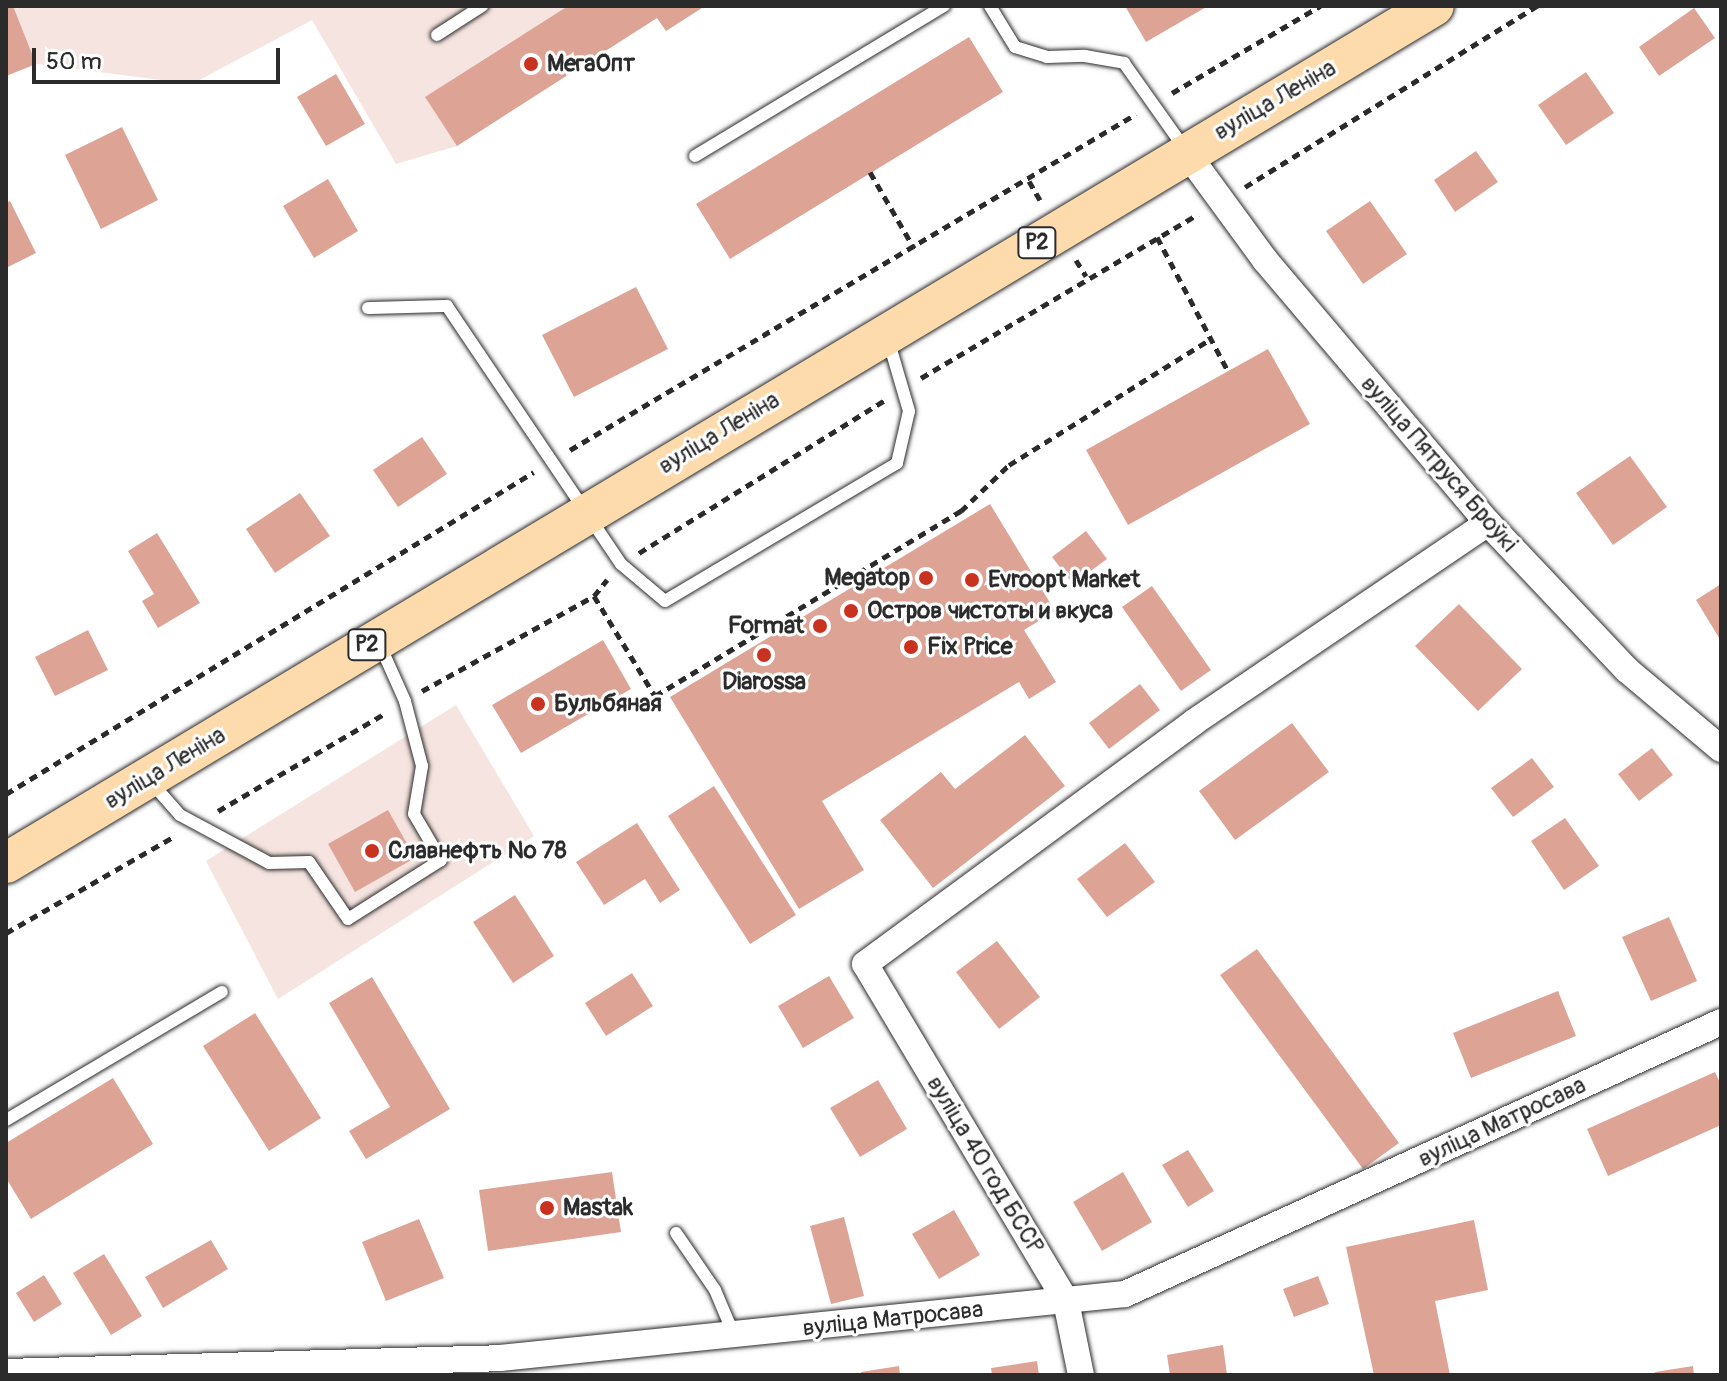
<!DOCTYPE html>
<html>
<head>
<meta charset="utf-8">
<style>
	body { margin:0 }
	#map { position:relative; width:1727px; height:1381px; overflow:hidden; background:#fff; font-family:Pangolin,sans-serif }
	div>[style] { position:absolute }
	.built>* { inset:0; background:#f5e4e0 }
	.building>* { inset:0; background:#dda496 }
	.path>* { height:5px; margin-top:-2.5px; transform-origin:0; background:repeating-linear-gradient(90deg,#2b2b2b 0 8px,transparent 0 14px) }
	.roads { filter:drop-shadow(0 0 2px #2b2b2b) drop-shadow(0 0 2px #2b2b2b) }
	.lane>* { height:12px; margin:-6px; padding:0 6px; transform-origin:6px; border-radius:6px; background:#fff }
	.street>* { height:26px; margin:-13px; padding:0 13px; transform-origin:13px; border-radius:13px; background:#fff }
	.primary>* { height:40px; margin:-20px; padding:0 20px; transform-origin:20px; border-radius:20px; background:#fedbac }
	.dots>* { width:22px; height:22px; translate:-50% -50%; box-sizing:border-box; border:4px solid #fff; border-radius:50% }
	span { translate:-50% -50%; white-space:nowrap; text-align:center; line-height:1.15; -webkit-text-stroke:6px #fff; paint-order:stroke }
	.shield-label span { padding:2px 6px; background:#fff; border:2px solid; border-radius:6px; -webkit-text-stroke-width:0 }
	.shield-label { font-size:22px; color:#2b2b2b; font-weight:700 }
	.poi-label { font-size:24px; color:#2b2b2b; font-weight:700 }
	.left { translate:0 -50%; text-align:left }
	.right { translate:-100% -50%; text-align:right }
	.street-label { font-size:24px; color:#2b2b2b }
	.frame { position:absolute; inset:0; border:8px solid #2b2b2b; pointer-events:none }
	.scale { position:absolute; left:32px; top:48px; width:248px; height:36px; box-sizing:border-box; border:4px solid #2b2b2b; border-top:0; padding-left:10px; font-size:24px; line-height:28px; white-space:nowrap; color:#2b2b2b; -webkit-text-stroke:6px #fff; paint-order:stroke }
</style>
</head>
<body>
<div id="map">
	<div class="built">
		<i style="clip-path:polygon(6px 6px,705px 6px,666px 31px,657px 18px,457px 146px,396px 164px,312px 20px,192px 84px,37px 64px,6px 76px)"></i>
		<i style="clip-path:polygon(456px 705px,534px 836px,278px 999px,206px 861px)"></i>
	</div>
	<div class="building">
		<i style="clip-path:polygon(6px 6px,13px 6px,36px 64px,6px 76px)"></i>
		<i style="clip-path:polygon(568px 6px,705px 6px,666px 31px,657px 18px,457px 146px,425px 97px)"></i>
		<i style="clip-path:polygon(1125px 6px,1208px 6px,1146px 42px)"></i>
		<i style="clip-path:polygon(1694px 8px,1715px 38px,1659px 76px,1639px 47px)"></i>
		<i style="clip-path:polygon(969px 37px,1003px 92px,730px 259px,696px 204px)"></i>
		<i style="clip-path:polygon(1586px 72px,1614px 113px,1566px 145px,1538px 105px)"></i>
		<i style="clip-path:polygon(336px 74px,365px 124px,326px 146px,297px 97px)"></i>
		<i style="clip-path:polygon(122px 127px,158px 200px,101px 229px,65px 155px)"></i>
		<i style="clip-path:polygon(1476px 151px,1498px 182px,1455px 212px,1434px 180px)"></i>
		<i style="clip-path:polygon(328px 179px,358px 231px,314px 258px,283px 206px)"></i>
		<i style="clip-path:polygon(10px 201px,36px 253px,6px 268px,6px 203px)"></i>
		<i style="clip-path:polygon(1370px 201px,1407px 254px,1363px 284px,1326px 231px)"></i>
		<i style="clip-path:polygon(636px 287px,668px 349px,574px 397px,542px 335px)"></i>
		<i style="clip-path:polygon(1268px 349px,1310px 424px,1128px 525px,1086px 450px)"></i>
		<i style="clip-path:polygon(422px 437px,447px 474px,398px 507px,373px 470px)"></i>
		<i style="clip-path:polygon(1630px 456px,1667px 507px,1613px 545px,1576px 493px)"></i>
		<i style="clip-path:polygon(300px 493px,330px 536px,275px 573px,246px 529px)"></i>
		<i style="clip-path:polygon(990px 504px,1055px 611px,1024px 630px,1056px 682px,1029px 699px,1019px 682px,822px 801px,864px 870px,799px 909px,670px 697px)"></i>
		<i style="clip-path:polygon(1086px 531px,1107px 559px,1073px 584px,1052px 557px)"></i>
		<i style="clip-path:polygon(157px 533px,200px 603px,158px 628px,142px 601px,154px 594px,128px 551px)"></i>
		<i style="clip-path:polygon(1721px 584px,1721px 641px,1696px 600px)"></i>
		<i style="clip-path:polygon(1152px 586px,1211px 670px,1181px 691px,1122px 607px)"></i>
		<i style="clip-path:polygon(1459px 604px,1522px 669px,1478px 711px,1415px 646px)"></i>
		<i style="clip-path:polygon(88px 630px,108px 670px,55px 696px,35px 657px)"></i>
		<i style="clip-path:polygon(603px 640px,631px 689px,521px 753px,492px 705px)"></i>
		<i style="clip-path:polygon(1140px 684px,1160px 710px,1109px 749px,1089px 723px)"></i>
		<i style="clip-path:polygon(1292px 723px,1329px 772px,1235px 840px,1199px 791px)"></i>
		<i style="clip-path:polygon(1025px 735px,1065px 786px,933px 888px,880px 820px,941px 772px,955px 789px)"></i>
		<i style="clip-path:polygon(1652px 748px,1673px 775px,1639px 801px,1618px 774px)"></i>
		<i style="clip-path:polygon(1532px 758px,1554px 787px,1513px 817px,1491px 788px)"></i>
		<i style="clip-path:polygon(714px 786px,796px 915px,750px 944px,668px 816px)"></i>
		<i style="clip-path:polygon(388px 810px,415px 858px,355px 892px,328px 844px)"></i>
		<i style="clip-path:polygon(1565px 818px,1599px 866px,1564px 890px,1531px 841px)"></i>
		<i style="clip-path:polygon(637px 823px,680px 890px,660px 903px,645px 879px,604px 905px,576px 862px)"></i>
		<i style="clip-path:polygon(1125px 843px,1155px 882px,1107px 917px,1077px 879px)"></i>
		<i style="clip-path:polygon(515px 895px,554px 956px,513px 983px,473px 922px)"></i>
		<i style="clip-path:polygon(1669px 917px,1697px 981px,1651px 1001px,1622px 937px)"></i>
		<i style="clip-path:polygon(997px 941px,1040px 997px,999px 1029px,956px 972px)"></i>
		<i style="clip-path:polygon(1257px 949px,1399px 1143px,1363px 1169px,1220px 975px)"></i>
		<i style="clip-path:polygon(632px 973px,653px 1006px,606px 1036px,585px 1003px)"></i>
		<i style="clip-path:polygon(829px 976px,854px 1018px,803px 1048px,778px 1006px)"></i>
		<i style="clip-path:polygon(372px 977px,450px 1109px,366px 1159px,349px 1131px,390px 1107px,329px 1003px)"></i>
		<i style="clip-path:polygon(1558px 991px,1576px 1036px,1471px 1078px,1453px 1033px)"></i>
		<i style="clip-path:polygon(255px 1013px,321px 1118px,269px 1151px,203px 1046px)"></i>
		<i style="clip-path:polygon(1715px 1072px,1721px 1085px,1721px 1125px,1608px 1176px,1587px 1129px)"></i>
		<i style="clip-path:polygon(113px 1078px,153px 1144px,31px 1219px,6px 1178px,6px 1143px)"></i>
		<i style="clip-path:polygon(878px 1080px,907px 1129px,860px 1157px,830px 1108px)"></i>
		<i style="clip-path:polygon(1188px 1150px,1214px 1191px,1188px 1207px,1162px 1165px)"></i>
		<i style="clip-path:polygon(612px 1172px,621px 1232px,488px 1251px,479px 1190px)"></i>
		<i style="clip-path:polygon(1123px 1172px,1152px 1222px,1102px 1251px,1073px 1202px)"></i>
		<i style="clip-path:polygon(954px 1210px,980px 1255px,939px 1279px,912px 1234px)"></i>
		<i style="clip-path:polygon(844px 1217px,864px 1296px,831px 1304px,810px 1226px)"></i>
		<i style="clip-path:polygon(419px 1219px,444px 1278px,386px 1301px,362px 1242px)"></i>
		<i style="clip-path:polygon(1474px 1220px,1488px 1290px,1435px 1301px,1450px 1375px,1374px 1375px,1346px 1247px)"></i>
		<i style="clip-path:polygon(211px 1240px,228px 1269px,163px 1308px,145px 1277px)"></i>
		<i style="clip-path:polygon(104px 1254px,142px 1316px,111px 1335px,73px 1273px)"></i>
		<i style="clip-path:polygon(44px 1275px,62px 1304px,34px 1322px,16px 1293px)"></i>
		<i style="clip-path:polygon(1318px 1276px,1329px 1304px,1294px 1317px,1283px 1289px)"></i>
		<i style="clip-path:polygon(1223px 1345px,1227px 1375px,1170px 1375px,1167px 1355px)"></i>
		<i style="clip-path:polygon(1037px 1361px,1039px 1375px,992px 1375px,991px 1368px)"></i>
		<i style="clip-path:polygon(899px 1366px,900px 1375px,861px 1375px,861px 1372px)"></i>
		<i style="clip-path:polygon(1693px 1366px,1694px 1375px,1655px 1375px,1655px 1372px)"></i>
	</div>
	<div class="path">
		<i style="left:1172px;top:93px;width:172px;rotate:-30.4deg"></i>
		<i style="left:870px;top:172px;width:88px;rotate:59.9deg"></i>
		<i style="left:1029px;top:181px;width:22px;rotate:60deg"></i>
		<i style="left:1245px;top:187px;width:344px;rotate:-31.8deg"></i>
		<i style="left:1157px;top:237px;width:152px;rotate:62.1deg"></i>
		<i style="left:1076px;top:260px;width:19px;rotate:58deg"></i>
		<i style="left:921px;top:378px;width:322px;rotate:-30.6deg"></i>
		<i style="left:570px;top:450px;width:658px;rotate:-30.7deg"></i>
		<i style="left:639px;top:553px;width:290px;rotate:-31.9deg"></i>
		<i style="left:594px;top:596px;width:117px;rotate:58.6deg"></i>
		<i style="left:655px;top:696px;width:358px;rotate:-31.2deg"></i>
		<i style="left:961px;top:511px;width:66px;rotate:-43.8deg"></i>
		<i style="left:1009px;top:465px;width:238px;rotate:-32deg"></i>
		<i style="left:422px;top:691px;width:196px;rotate:-28.9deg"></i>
		<i style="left:594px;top:596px;width:21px;rotate:-51deg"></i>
		<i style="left:6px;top:794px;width:618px;rotate:-31.38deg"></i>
		<i style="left:218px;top:811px;width:194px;rotate:-30.3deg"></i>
		<i style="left:6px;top:933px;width:195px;rotate:-29.9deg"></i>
	</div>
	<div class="roads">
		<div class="lane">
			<i style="left:990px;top:6px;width:48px;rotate:58.6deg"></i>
			<i style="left:1015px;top:47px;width:34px;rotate:17deg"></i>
			<i style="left:1047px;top:57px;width:38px;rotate:-2deg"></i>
			<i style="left:1085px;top:56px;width:40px;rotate:10deg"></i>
			<i style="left:1124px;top:63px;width:105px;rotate:54.7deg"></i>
			<i style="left:437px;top:35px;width:54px;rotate:-32.8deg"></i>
			<i style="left:695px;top:156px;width:291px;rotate:-31.1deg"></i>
			<i style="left:368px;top:308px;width:79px;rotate:-1.5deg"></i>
			<i style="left:447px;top:306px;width:311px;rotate:56deg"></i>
			<i style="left:621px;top:564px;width:57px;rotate:40.1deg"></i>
			<i style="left:665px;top:601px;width:270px;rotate:-30.7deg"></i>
			<i style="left:897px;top:463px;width:53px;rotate:-77deg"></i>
			<i style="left:909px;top:411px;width:75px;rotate:-106.3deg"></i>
			<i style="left:150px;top:781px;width:45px;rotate:48.6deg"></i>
			<i style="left:180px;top:815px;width:101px;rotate:28.3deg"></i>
			<i style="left:269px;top:863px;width:40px;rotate:-1.4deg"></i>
			<i style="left:309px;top:862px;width:69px;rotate:55.6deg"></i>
			<i style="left:348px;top:919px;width:110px;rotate:-32.4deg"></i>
			<i style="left:441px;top:860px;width:53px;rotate:-120.4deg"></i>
			<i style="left:414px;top:814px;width:49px;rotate:-80.5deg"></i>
			<i style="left:422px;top:766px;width:67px;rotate:-104.7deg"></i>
			<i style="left:405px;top:701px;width:64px;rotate:-114.1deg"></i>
			<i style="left:6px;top:1120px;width:251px;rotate:-30.7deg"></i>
			<i style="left:676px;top:1233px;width:69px;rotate:55.6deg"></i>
			<i style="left:715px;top:1290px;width:49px;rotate:67.1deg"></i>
		</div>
		<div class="street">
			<i style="left:1186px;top:152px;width:134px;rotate:53.8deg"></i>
			<i style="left:1265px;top:260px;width:345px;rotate:49.7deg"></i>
			<i style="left:1488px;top:523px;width:202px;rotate:46.6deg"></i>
			<i style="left:1627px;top:670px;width:123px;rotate:40deg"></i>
			<i style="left:6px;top:1372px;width:494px;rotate:-1.6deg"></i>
			<i style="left:500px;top:1358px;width:628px;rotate:-5.85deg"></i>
			<i style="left:1125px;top:1294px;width:655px;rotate:-24.53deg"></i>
			<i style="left:1081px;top:1375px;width:76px;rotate:-101.5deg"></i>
			<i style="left:1066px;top:1301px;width:392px;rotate:-120.8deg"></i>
			<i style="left:865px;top:964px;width:408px;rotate:-36.3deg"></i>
			<i style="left:1194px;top:722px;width:355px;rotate:-34.1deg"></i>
		</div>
		<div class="primary">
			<i style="left:6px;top:863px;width:1665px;rotate:-30.97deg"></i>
		</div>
	</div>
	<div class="dots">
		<i style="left:531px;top:64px;background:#c8321e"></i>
		<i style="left:926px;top:578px;background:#c8321e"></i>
		<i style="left:972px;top:580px;background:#c8321e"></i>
		<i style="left:851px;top:611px;background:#c8321e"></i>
		<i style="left:820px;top:626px;background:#c8321e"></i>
		<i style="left:911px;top:647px;background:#c8321e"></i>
		<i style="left:764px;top:655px;background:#c8321e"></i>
		<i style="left:538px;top:704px;background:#c8321e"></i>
		<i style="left:372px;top:851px;background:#c8321e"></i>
		<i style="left:547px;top:1208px;background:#c8321e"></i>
	</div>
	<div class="shield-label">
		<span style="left:1037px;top:243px">Р2</span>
		<span style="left:367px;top:645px">Р2</span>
	</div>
	<div class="poi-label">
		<span class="left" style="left:547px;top:64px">МегаОпт</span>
		<span class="right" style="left:910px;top:578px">Megatop</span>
		<span class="left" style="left:988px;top:580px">Evroopt Market</span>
		<span class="left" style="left:867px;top:611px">Остров чистоты и вкуса</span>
		<span class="right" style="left:804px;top:626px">Format</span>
		<span class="left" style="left:927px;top:647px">Fix Price</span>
		<span style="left:764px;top:682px">Diarossa</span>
		<span class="left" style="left:554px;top:704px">Бульбяная</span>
		<span class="left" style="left:388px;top:851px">Славнефть № 78</span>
		<span class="left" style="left:563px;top:1208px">Mastak</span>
	</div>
	<div class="street-label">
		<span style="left:1275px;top:100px;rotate:-30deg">вуліца Леніна</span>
		<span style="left:719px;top:433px;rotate:-31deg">вуліца Леніна</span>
		<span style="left:1439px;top:464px;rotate:49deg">вуліца Пятруся Броўкі</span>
		<span style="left:165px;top:768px;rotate:-31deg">вуліца Леніна</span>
		<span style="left:1502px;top:1122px;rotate:-25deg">вуліца Матросава</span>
		<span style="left:985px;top:1165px;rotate:59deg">вуліца 40 год БССР</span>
		<span style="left:893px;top:1319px;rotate:-6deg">вуліца Матросава</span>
	</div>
	<div class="frame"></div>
	<div class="scale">50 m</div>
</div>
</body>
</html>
